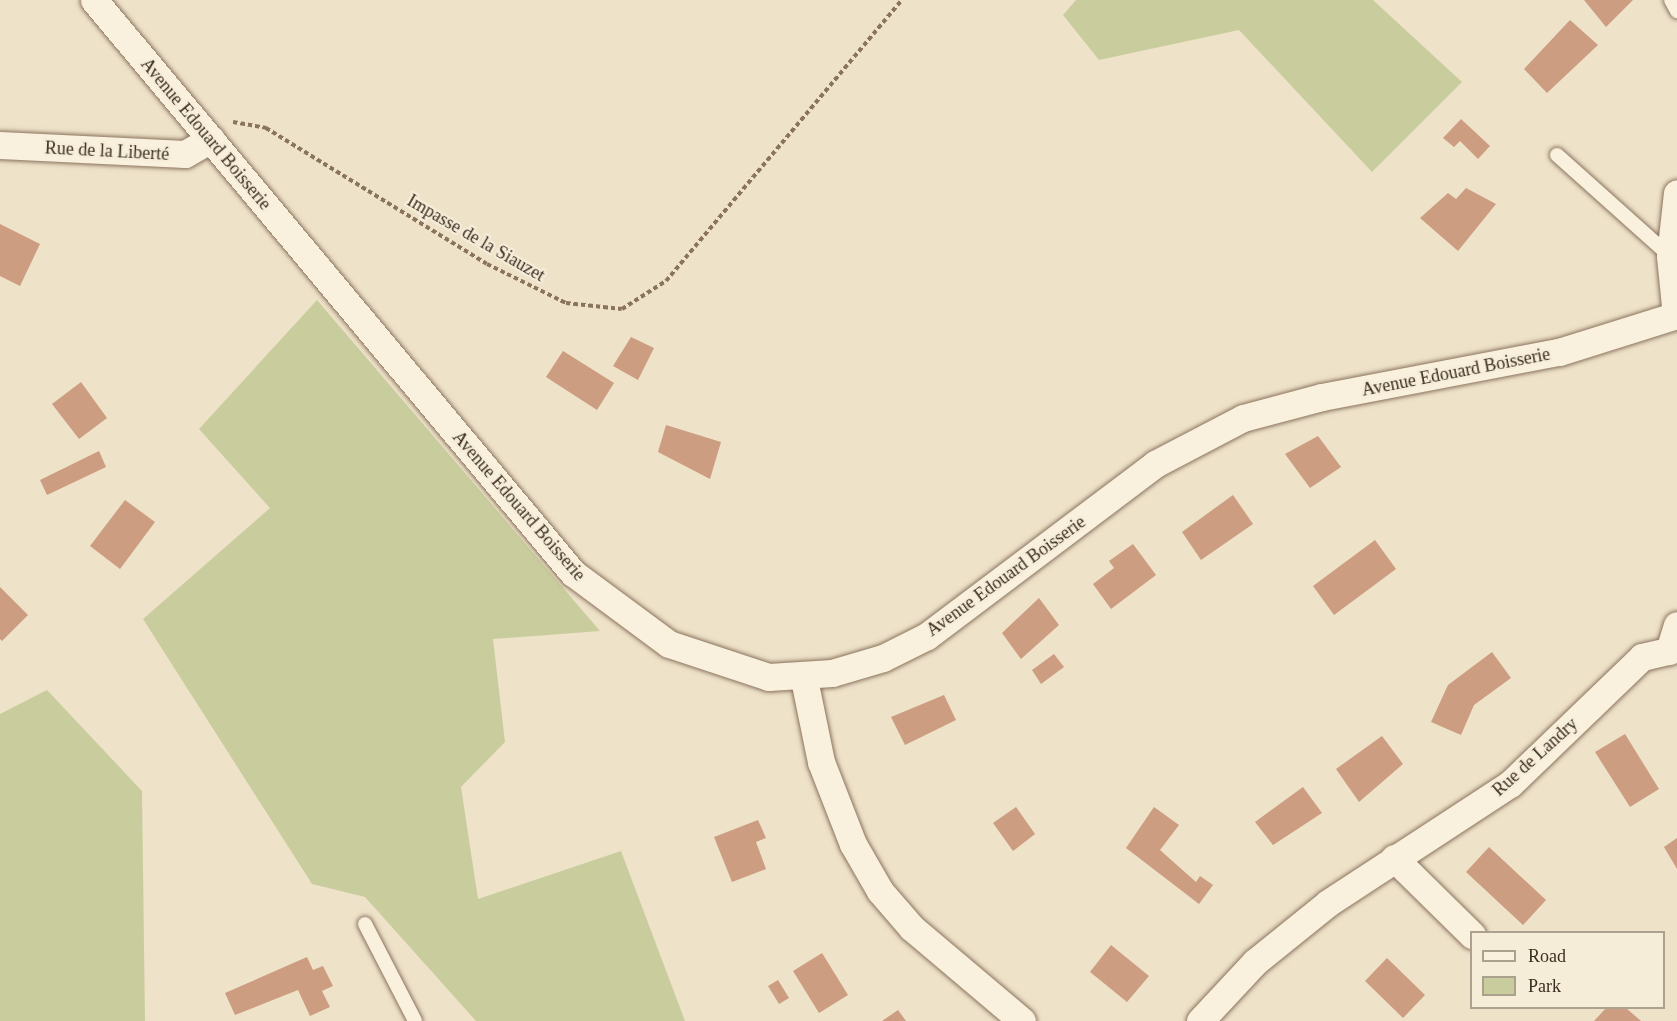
<!DOCTYPE html>
<html>
<head>
<meta charset="utf-8">
<style>
	body { margin:0 }
	#map { position:relative; width:1677px; height:1021px; overflow:hidden; background:#eee2c9; font-family:Georgia,serif }
	div>[style] { position:absolute }
	.green>* { inset:0; background:#c9cd9d }
	.building>* { inset:0; background:#cc9d80 }
	.path>* { height:4px; margin-top:-2px; transform-origin:0; background:repeating-linear-gradient(90deg,#8b745e 0 4.5px,transparent 0 7.5px) }
	.roads { filter:drop-shadow(0 0 2px #8b745e) drop-shadow(0 0 2px #8b745e) }
	.lane>* { height:14px; margin:-7px; padding:0 7px; transform-origin:7px; border-radius:7px; background:#f9f0dd }
	.street>* { height:27px; margin:-13.5px; padding:0 13.5px; transform-origin:13.5px; border-radius:13.5px; background:#f9f0dd }
	span { translate:-50% -50%; white-space:nowrap; text-align:center; line-height:1.15; -webkit-text-stroke:4.5px #f6edd9; paint-order:stroke }
	.street-label { font-size:18px; color:#3c2d21 }
	.legend { position:absolute; left:1470px; top:931px; width:195px; height:78px; box-sizing:border-box; background:#f6edd9; border:2px solid #aca08f; margin:0; padding:8px 10px; list-style:none; font-size:18px; color:#3c2d21 }
	.legend li { display:flex; align-items:center; gap:12px; height:30px }
	.legend b { width:30px; border:2px solid #aca08f }
</style>
</head>
<body>
<div id="map">
	<div class="green">
		<i style="clip-path:polygon(1076px 0,1373px 0,1462px 82px,1372px 172px,1239px 30px,1099px 60px,1063px 15px)"></i>
		<i style="clip-path:polygon(317px 300px,600px 631px,493px 639px,505px 742px,461px 787px,478px 899px,621px 851px,685px 1021px,476px 1021px,365px 897px,312px 884px,143px 619px,270px 508px,199px 429px)"></i>
		<i style="clip-path:polygon(47px 690px,142px 791px,145px 1021px,0 1021px,0 714px)"></i>
	</div>
	<div class="building">
		<i style="clip-path:polygon(1584px 0,1633px 0,1606px 27px)"></i>
		<i style="clip-path:polygon(1570px 20px,1598px 45px,1547px 93px,1524px 69px)"></i>
		<i style="clip-path:polygon(1461px 119px,1490px 146px,1478px 159px,1460px 141px,1454px 147px,1443px 138px)"></i>
		<i style="clip-path:polygon(1466px 188px,1496px 204px,1458px 251px,1420px 218px,1448px 193px,1456px 199px)"></i>
		<i style="clip-path:polygon(0 224px,40px 244px,20px 286px,0 276px)"></i>
		<i style="clip-path:polygon(631px 337px,654px 348px,638px 380px,613px 366px)"></i>
		<i style="clip-path:polygon(563px 351px,614px 383px,597px 410px,546px 377px)"></i>
		<i style="clip-path:polygon(81px 382px,107px 418px,79px 439px,52px 404px)"></i>
		<i style="clip-path:polygon(666px 425px,721px 442px,710px 479px,658px 452px)"></i>
		<i style="clip-path:polygon(1318px 436px,1341px 467px,1310px 488px,1285px 454px)"></i>
		<i style="clip-path:polygon(99px 451px,106px 467px,47px 495px,40px 480px)"></i>
		<i style="clip-path:polygon(1233px 495px,1253px 524px,1201px 560px,1182px 532px)"></i>
		<i style="clip-path:polygon(125px 500px,155px 522px,120px 569px,90px 546px)"></i>
		<i style="clip-path:polygon(1375px 540px,1396px 569px,1334px 615px,1313px 586px)"></i>
		<i style="clip-path:polygon(1133px 544px,1156px 575px,1111px 609px,1093px 584px,1114px 568px,1109px 561px)"></i>
		<i style="clip-path:polygon(0 587px,28px 615px,2px 641px,0 639px)"></i>
		<i style="clip-path:polygon(1039px 598px,1059px 625px,1021px 659px,1002px 633px)"></i>
		<i style="clip-path:polygon(1492px 652px,1511px 678px,1474px 705px,1461px 735px,1431px 722px,1448px 685px)"></i>
		<i style="clip-path:polygon(1054px 654px,1064px 667px,1041px 684px,1032px 670px)"></i>
		<i style="clip-path:polygon(944px 695px,956px 720px,905px 745px,891px 717px)"></i>
		<i style="clip-path:polygon(1625px 734px,1659px 789px,1630px 807px,1595px 752px)"></i>
		<i style="clip-path:polygon(1382px 736px,1403px 764px,1359px 802px,1336px 769px)"></i>
		<i style="clip-path:polygon(1303px 787px,1322px 813px,1273px 845px,1255px 822px)"></i>
		<i style="clip-path:polygon(1016px 807px,1035px 834px,1013px 851px,993px 823px)"></i>
		<i style="clip-path:polygon(1154px 807px,1179px 825px,1160px 850px,1196px 882px,1200px 876px,1213px 885px,1199px 904px,1126px 848px)"></i>
		<i style="clip-path:polygon(758px 820px,766px 838px,756px 842px,766px 869px,732px 882px,714px 837px)"></i>
		<i style="clip-path:polygon(1677px 838px,1677px 869px,1664px 847px)"></i>
		<i style="clip-path:polygon(1489px 847px,1546px 900px,1523px 925px,1466px 872px)"></i>
		<i style="clip-path:polygon(1111px 945px,1149px 976px,1127px 1002px,1090px 972px)"></i>
		<i style="clip-path:polygon(822px 953px,848px 995px,819px 1013px,793px 971px)"></i>
		<i style="clip-path:polygon(307px 957px,313px 970px,323px 966px,333px 986px,322px 991px,330px 1007px,310px 1016px,298px 990px,235px 1015px,225px 993px)"></i>
		<i style="clip-path:polygon(1387px 958px,1425px 995px,1403px 1018px,1365px 981px)"></i>
		<i style="clip-path:polygon(778px 980px,789px 998px,779px 1004px,768px 986px)"></i>
		<i style="clip-path:polygon(1606px 1008px,1626px 1008px,1641px 1021px,1594px 1021px)"></i>
		<i style="clip-path:polygon(898px 1010px,906px 1021px,882px 1021px)"></i>
	</div>
	<div class="path">
		<i style="left:233px;top:122px;width:34px;rotate:10deg"></i>
		<i style="left:266px;top:128px;width:259px;rotate:31.6deg"></i>
		<i style="left:487px;top:264px;width:88px;rotate:26.3deg"></i>
		<i style="left:566px;top:303px;width:56px;rotate:6.1deg"></i>
		<i style="left:622px;top:309px;width:52px;rotate:-32.5deg"></i>
		<i style="left:666px;top:281px;width:367px;rotate:-50deg"></i>
	</div>
	<div class="roads">
		<div class="lane">
			<i style="left:1671px;top:0;width:13px;rotate:61deg"></i>
			<i style="left:1557px;top:155px;width:152px;rotate:41.8deg"></i>
			<i style="left:365px;top:924px;width:109px;rotate:62.7deg"></i>
		</div>
		<div class="street">
			<i style="left:94px;top:0;width:747px;rotate:50.11deg"></i>
			<i style="left:573px;top:573px;width:119px;rotate:36.5deg"></i>
			<i style="left:669px;top:644px;width:105px;rotate:18.3deg"></i>
			<i style="left:769px;top:677px;width:63px;rotate:-3.6deg"></i>
			<i style="left:832px;top:673px;width:53px;rotate:-16.4deg"></i>
			<i style="left:883px;top:658px;width:49px;rotate:-26.6deg"></i>
			<i style="left:927px;top:636px;width:286px;rotate:-37deg"></i>
			<i style="left:1155px;top:464px;width:99px;rotate:-27.6deg"></i>
			<i style="left:1243px;top:418px;width:82px;rotate:-14.9deg"></i>
			<i style="left:1322px;top:397px;width:241px;rotate:-10.8deg"></i>
			<i style="left:1559px;top:352px;width:124px;rotate:-17.4deg"></i>
			<i style="left:0;top:145px;width:185px;rotate:2.8deg"></i>
			<i style="left:185px;top:154px;width:30px;rotate:-30deg"></i>
			<i style="left:1676px;top:316px;width:60px;rotate:-95.7deg"></i>
			<i style="left:1670px;top:256px;width:63px;rotate:-83.7deg"></i>
			<i style="left:1669px;top:651px;width:27px;rotate:-73deg"></i>
			<i style="left:804px;top:679px;width:85px;rotate:78.4deg"></i>
			<i style="left:821px;top:762px;width:88px;rotate:68.7deg"></i>
			<i style="left:853px;top:844px;width:54px;rotate:60.1deg"></i>
			<i style="left:880px;top:891px;width:49px;rotate:49.1deg"></i>
			<i style="left:912px;top:928px;width:144px;rotate:40.2deg"></i>
			<i style="left:1394px;top:858px;width:110px;rotate:44.6deg"></i>
			<i style="left:1200px;top:1021px;width:81px;rotate:-47deg"></i>
			<i style="left:1255px;top:962px;width:94px;rotate:-38.9deg"></i>
			<i style="left:1328px;top:903px;width:217px;rotate:-33.2deg"></i>
			<i style="left:1510px;top:784px;width:183px;rotate:-43.9deg"></i>
			<i style="left:1642px;top:657px;width:28px;rotate:-13deg"></i>
		</div>
	</div>
	<div class="street-label">
		<span style="left:206px;top:134px;rotate:50deg">Avenue Edouard Boisserie</span>
		<span style="left:107px;top:151px;rotate:3deg">Rue de la Liberté</span>
		<span style="left:476px;top:238px;rotate:30deg">Impasse de la Siauzet</span>
		<span style="left:1456px;top:372px;rotate:-11deg">Avenue Edouard Boisserie</span>
		<span style="left:519px;top:506px;rotate:49deg">Avenue Edouard Boisserie</span>
		<span style="left:1006px;top:576px;rotate:-36deg">Avenue Edouard Boisserie</span>
		<span style="left:1535px;top:757px;rotate:-42deg">Rue de Landry</span>
	</div>
	<ul class="legend">
	<li><b style="height:8px;background:#f9f0dd"></b>Road</li>
	<li><b style="height:16px;background:#c9cd9d"></b>Park</li>
	</ul>
</div>
</body>
</html>
